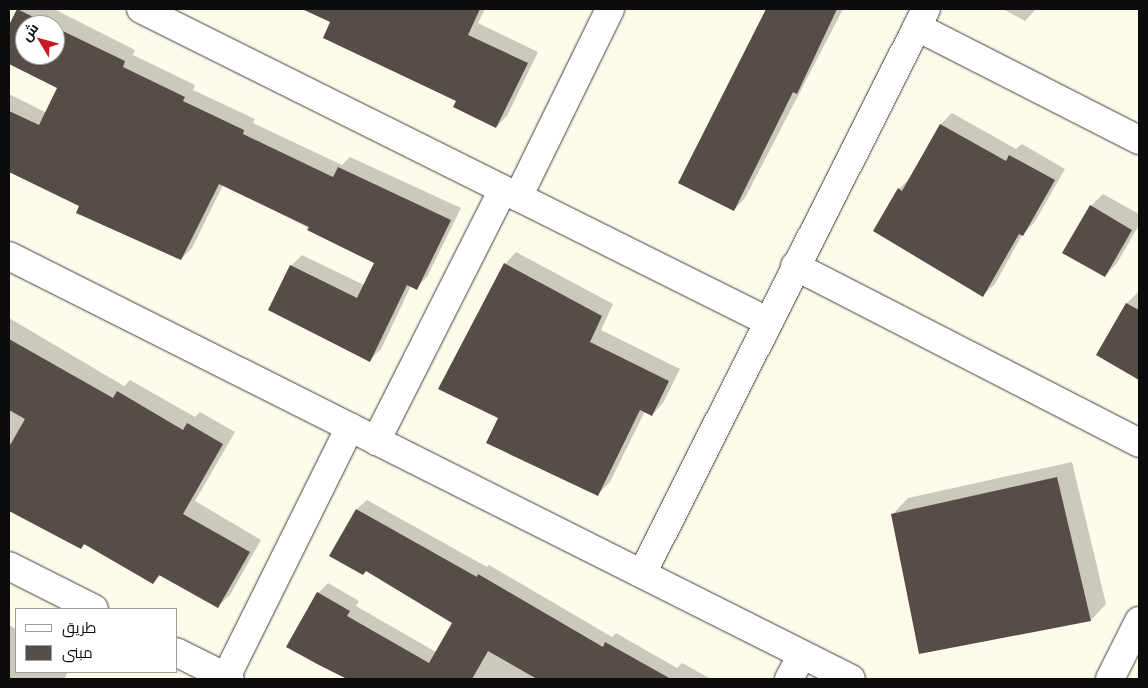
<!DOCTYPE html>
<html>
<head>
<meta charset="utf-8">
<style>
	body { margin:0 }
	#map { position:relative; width:1148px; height:688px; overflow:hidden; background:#fffbeb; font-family:Literata,Cairo,serif }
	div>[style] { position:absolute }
	.shadow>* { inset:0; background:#0003 }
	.building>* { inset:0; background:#554d47 }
	.roads { filter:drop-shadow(0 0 1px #3f3f3f) drop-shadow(0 0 1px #3f3f3f) }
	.minor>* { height:28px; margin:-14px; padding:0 14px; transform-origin:14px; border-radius:14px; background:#fff }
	span { translate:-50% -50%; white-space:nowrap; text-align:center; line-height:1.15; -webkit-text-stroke:5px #fff; paint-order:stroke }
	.frame { position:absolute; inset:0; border:10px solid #0c0c0c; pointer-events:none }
	.legend { position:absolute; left:15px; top:608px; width:162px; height:65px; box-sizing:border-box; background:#fff; border:1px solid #9e9e9e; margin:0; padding:6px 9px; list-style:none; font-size:15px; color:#0c0c0c }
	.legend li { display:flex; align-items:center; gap:10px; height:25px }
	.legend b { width:25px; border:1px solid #9e9e9e }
	.north { position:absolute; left:15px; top:15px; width:50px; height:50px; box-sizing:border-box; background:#fff; border:1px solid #9e9e9e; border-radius:50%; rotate:307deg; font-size:14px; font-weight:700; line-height:20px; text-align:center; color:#0c0c0c }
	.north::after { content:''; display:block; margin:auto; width:18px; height:22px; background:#c71925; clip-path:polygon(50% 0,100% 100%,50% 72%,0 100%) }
</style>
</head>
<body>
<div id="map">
	<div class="shadow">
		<i style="clip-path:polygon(evenodd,18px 9px,54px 9px,135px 50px,133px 55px,195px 85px,193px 90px,255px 119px,253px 123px,342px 165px,350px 157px,461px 208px,427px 277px,416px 288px,411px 286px,381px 349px,370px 360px,291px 266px,302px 255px,364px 285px,376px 262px,223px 185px,192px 248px,181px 259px,77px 212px,80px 206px,9px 171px,9px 94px,47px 113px,59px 87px,9px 63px,9px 28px,18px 9px,25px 25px,55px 25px,55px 55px,25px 55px,25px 25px)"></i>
		<i style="clip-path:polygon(304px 9px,485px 9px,478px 23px,538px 52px,507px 116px,496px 127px,332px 22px)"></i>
		<i style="clip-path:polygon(767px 9px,843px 9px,745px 198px,734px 210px,679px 183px)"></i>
		<i style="clip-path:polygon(1003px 9px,1036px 9px,1025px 21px)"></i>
		<i style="clip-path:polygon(952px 113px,1016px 149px,1022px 144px,1065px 169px,1034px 223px,1022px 235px,995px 284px,983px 295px,899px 189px,911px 177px,941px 124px)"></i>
		<i style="clip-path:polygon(1103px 194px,1139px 214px,1139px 225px,1117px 263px,1105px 276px,1091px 206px)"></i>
		<i style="clip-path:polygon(516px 252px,613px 304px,601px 330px,680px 369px,663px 403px,652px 415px,645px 411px,610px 482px,598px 494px,500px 418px,505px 264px)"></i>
		<i style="clip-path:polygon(1139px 291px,1139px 378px,1098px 354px,1127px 303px)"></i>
		<i style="clip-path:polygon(9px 318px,124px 386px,130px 380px,195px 417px,200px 412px,235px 432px,195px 501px,261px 540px,230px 595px,217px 607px,161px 575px,153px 583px,85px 544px,81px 547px,9px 509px)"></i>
		<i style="clip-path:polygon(1072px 462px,1106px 604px,1091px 620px,893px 514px,908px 498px)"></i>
		<i style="clip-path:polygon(367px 500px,487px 567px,489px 565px,612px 637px,616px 633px,677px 668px,682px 663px,711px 679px,348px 679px,287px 646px,318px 593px,328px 583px,359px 601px,356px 606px,436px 652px,453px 623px,357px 509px)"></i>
		<i style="clip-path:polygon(9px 625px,16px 629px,16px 672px,68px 672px,64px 679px,9px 679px)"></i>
	</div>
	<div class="building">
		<i style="clip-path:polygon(evenodd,17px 9px,125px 61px,123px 67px,185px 97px,183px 101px,244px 130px,243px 134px,333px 177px,338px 167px,451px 220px,417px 290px,407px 285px,370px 362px,268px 310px,290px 265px,357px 298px,374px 263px,307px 230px,309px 227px,219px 184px,181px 260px,76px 213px,79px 206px,9px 172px,9px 111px,39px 125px,57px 88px,9px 64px,9px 25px,17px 9px,25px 25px,55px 25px,55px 55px,25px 55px,25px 25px)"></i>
		<i style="clip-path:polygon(302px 9px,480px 9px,468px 35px,528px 63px,496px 128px,453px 107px,456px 101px,323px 38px,330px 22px)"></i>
		<i style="clip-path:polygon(766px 9px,837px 9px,797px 94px,793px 92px,734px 211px,678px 183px)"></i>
		<i style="clip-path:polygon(940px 124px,1006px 161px,1009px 155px,1055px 180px,1023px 236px,1019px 234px,983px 297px,873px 231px,898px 188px,902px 191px)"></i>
		<i style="clip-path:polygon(1090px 205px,1132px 230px,1105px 277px,1062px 253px)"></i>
		<i style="clip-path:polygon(504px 263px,602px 316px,590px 342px,669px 381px,652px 416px,640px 410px,598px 496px,486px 443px,498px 418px,438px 389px)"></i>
		<i style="clip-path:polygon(1126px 303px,1139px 310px,1139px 380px,1096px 355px)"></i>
		<i style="clip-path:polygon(9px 339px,113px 398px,117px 391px,183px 430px,187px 423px,223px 444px,183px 514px,250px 552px,218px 608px,159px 575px,153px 584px,84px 544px,81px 549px,9px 511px,9px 447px,25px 419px,9px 410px)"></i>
		<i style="clip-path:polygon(1057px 477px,1091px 621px,919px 654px,891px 514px)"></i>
		<i style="clip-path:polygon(356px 509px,477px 577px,478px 574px,603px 647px,605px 642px,671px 679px,537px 679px,488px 651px,472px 679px,347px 679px,319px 665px,286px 647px,317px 592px,350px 611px,347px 616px,429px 663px,452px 623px,366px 571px,363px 575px,329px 556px)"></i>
	</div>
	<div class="roads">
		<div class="minor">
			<i style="left:141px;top:9px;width:699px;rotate:26.49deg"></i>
			<i style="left:917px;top:27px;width:249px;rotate:27deg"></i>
			<i style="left:518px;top:197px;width:209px;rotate:-63.9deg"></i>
			<i style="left:9px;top:256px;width:942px;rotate:26.67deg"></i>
			<i style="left:795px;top:266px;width:387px;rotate:27.2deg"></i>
			<i style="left:376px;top:441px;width:281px;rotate:-63.2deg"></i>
			<i style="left:9px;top:566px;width:95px;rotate:26.8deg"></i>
			<i style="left:642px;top:574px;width:632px;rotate:-63.31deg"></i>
			<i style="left:176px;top:652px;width:60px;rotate:26.6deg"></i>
			<i style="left:226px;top:677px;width:279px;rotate:-63.6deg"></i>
			<i style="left:789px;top:679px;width:27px;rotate:-62deg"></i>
			<i style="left:1110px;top:679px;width:65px;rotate:-63.4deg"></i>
		</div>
	</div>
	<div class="frame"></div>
	<ul class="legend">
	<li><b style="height:6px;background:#fff"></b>طريق</li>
	<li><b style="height:14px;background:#554d47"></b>مبنى</li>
	</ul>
	<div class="north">ش</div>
</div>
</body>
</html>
